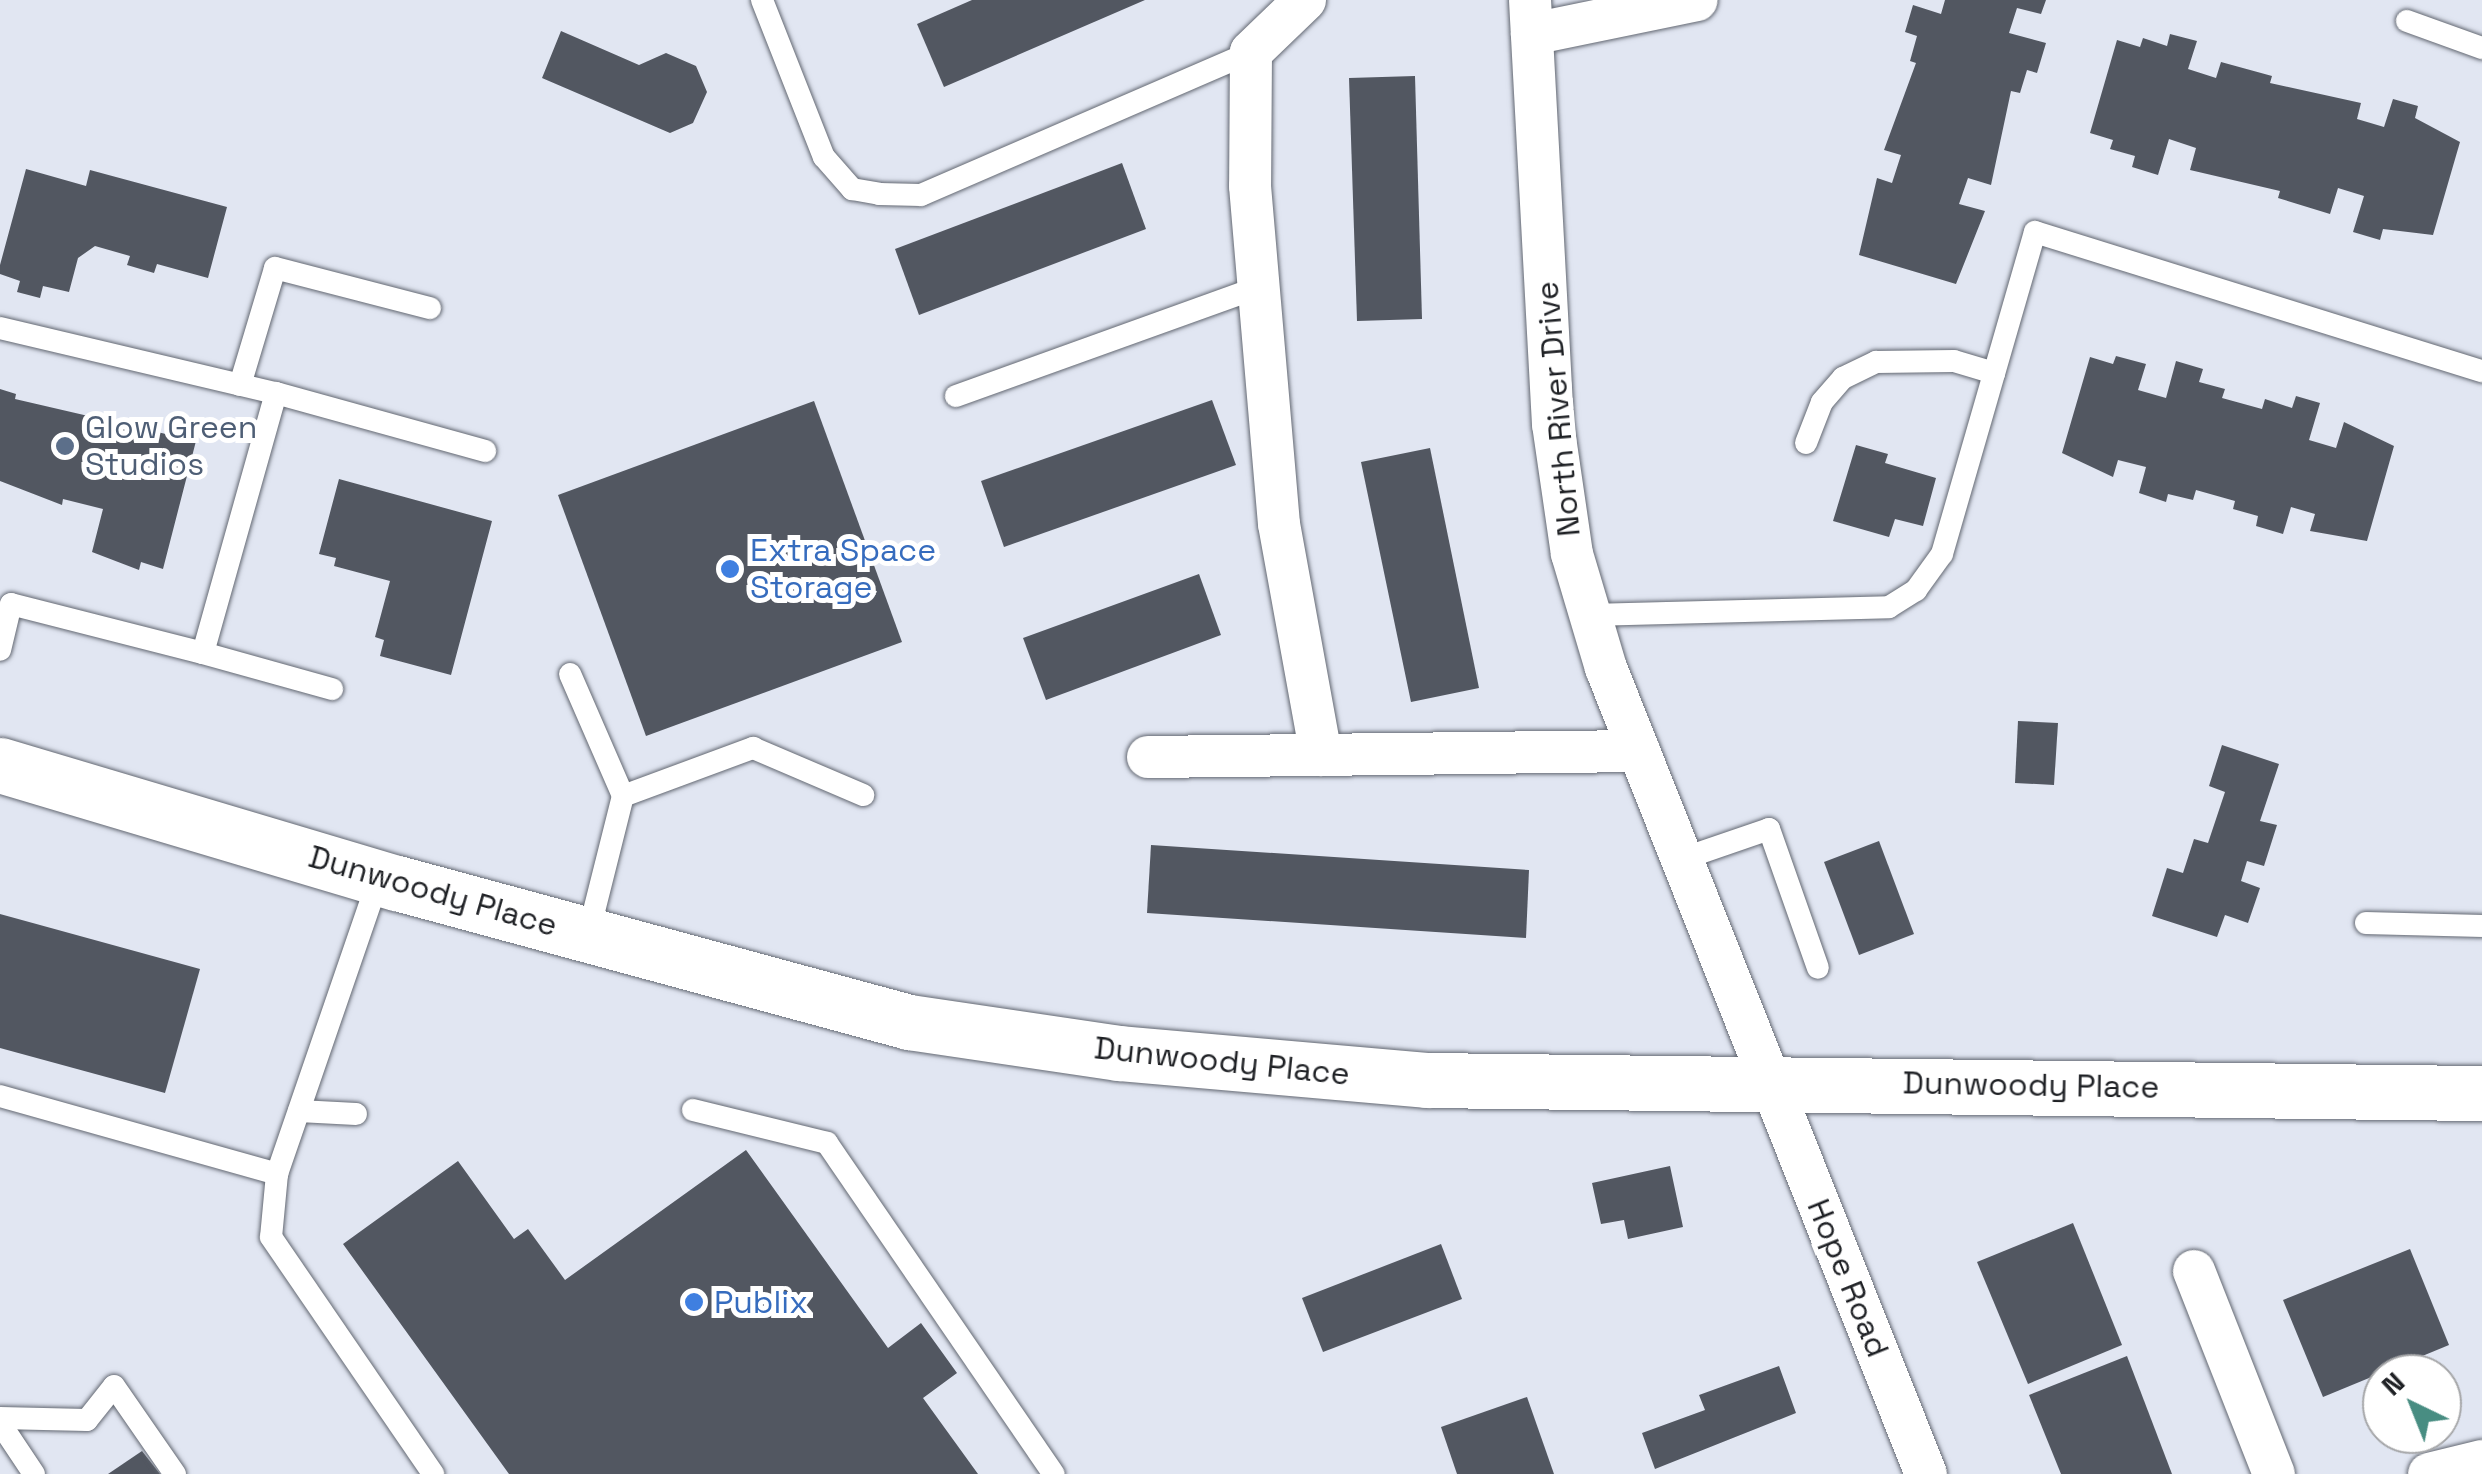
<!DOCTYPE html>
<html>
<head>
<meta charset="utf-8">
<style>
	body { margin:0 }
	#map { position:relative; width:2482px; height:1474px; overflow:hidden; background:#e1e6f2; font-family:"Space Grotesk",sans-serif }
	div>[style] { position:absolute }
	.building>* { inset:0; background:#525761 }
	.roads { filter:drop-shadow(0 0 2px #636872) drop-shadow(0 0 2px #636872) }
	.service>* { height:22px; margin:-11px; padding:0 11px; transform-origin:11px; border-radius:11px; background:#fff }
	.minor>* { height:42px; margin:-21px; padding:0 21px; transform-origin:21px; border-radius:21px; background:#fff }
	.tertiary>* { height:55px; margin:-27.5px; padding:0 27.5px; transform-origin:27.5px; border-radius:27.5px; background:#fff }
	.dots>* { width:28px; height:28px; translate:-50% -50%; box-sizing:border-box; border:5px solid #fff; border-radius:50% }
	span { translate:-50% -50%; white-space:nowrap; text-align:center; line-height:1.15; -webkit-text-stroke:10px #fff; paint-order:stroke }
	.street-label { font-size:32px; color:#1f2125 }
	.service-label { font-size:32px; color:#4e5e75 }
	.left { translate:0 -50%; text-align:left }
	.shop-label { font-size:32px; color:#366cbe }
	.north { position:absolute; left:2362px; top:1354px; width:100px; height:100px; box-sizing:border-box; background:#fff; border:2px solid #a5a6a8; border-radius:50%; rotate:317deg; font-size:28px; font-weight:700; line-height:40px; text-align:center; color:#1f2125 }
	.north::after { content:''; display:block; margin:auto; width:35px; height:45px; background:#488d82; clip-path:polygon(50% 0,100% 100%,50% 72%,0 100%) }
</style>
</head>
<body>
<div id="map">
	<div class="building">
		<i style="clip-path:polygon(972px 0,1145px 0,944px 87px,917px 24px)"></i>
		<i style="clip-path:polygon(1945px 0,2046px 0,2041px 14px,2017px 8px,2009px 33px,2046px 43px,2037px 73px,2027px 70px,2020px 93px,2011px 91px,1991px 185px,1968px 178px,1959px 204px,1985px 211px,1956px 284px,1859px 255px,1877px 178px,1892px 183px,1901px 155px,1884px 150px,1916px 63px,1910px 61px,1917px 36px,1905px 32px,1913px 5px,1941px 14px)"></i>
		<i style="clip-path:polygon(561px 31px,639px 65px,666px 53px,696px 66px,707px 92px,693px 123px,670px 133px,542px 78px)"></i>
		<i style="clip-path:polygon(2170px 34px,2197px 41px,2188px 69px,2216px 78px,2221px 62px,2272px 76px,2270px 83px,2361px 103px,2357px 119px,2384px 127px,2393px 99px,2418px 106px,2415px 118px,2460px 142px,2433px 235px,2383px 229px,2380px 240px,2353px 232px,2364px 196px,2338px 188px,2330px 214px,2278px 198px,2280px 191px,2190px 170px,2196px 148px,2169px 139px,2158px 175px,2132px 167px,2135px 156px,2110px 149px,2113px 140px,2090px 133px,2117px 40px,2140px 47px,2143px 38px,2167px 46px)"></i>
		<i style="clip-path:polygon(1415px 76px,1422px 319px,1357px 321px,1349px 78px)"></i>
		<i style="clip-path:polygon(1122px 163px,1146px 229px,919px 315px,895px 249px)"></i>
		<i style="clip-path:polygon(26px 169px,86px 186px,90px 170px,227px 207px,208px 278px,157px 264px,154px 273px,127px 265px,130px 256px,95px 246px,78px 258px,69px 292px,43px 286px,40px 298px,17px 292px,20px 281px,0 274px,0 265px)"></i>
		<i style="clip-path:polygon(2116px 356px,2146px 364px,2138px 390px,2166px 398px,2176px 361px,2203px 369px,2199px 382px,2225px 389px,2222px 398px,2262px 409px,2265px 399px,2292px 408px,2296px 396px,2320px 403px,2309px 440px,2336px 448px,2344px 422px,2394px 446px,2367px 541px,2310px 531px,2315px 514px,2291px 507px,2283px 534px,2256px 526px,2258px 516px,2233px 509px,2235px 501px,2196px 490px,2193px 500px,2168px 494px,2166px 502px,2139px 493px,2146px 467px,2118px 460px,2113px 477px,2062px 453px,2090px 357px,2113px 364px)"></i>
		<i style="clip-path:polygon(0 389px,16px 394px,15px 399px,196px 441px,163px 569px,141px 562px,139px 570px,92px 552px,103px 509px,63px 499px,62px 505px,0 481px)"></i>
		<i style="clip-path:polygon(1212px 400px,1236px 465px,1004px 547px,981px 481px)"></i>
		<i style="clip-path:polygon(814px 401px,902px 642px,646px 736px,558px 495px)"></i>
		<i style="clip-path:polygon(1856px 445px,1888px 454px,1885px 463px,1936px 478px,1923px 526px,1895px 519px,1889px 537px,1833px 521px)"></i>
		<i style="clip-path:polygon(1430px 448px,1479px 688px,1411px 702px,1361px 462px)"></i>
		<i style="clip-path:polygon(339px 479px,492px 521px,451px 675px,380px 656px,384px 640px,375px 637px,390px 581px,334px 566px,336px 558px,319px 554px)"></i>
		<i style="clip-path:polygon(1199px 574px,1221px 635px,1046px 700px,1023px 638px)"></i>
		<i style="clip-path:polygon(2018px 721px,2058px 723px,2054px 785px,2015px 783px)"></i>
		<i style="clip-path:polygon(2222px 745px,2279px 764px,2260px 821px,2277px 825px,2264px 866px,2247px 861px,2241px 881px,2260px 888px,2248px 923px,2225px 915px,2217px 937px,2152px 916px,2167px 868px,2183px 873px,2194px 839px,2208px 843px,2225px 792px,2209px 786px)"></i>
		<i style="clip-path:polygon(1879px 841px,1914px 934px,1859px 955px,1824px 862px)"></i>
		<i style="clip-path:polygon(1151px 845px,1529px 870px,1526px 938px,1147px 913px)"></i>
		<i style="clip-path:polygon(0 914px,200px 969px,165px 1093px,0 1048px)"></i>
		<i style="clip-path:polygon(746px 1150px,888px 1348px,921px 1323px,957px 1373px,923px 1398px,978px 1474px,509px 1474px,343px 1244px,458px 1161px,514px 1239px,528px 1229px,565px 1280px)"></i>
		<i style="clip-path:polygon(1670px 1166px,1683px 1227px,1628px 1239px,1624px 1220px,1601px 1224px,1592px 1183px)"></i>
		<i style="clip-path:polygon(2073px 1223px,2122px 1345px,2028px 1384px,1977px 1262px)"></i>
		<i style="clip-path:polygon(1441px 1244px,1462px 1299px,1323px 1352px,1302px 1298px)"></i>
		<i style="clip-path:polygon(2410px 1249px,2449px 1345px,2323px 1397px,2283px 1300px)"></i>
		<i style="clip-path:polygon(2127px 1356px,2172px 1474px,2061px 1474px,2029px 1395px)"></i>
		<i style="clip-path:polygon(1779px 1366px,1796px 1413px,1655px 1469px,1642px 1433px,1705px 1410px,1699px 1395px)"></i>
		<i style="clip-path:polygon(1527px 1397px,1554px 1474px,1457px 1474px,1441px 1427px)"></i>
		<i style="clip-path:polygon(142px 1451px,160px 1474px,108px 1474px)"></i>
	</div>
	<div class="roads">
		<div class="service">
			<i style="left:762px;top:0;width:169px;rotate:68.5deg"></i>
			<i style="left:824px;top:157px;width:43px;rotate:48.8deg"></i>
			<i style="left:852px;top:189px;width:27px;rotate:10deg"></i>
			<i style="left:879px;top:194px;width:42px;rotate:1.4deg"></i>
			<i style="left:921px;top:195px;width:360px;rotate:-23.4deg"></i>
			<i style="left:2407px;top:21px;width:80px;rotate:19.8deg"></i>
			<i style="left:0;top:328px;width:284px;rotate:13.3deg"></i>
			<i style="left:276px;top:393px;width:270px;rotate:105.7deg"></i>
			<i style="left:203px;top:653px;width:198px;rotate:-165.7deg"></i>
			<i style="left:11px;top:604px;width:47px;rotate:103.4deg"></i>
			<i style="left:240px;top:385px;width:122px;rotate:-73.3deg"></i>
			<i style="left:275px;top:268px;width:160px;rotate:14.5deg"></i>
			<i style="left:276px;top:393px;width:217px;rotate:15.5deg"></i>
			<i style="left:956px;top:396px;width:321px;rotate:-19.8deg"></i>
			<i style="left:1806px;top:443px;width:44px;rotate:-68.7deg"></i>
			<i style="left:1822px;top:402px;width:32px;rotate:-49deg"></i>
			<i style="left:1843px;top:378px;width:37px;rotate:-26deg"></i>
			<i style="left:1876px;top:362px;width:78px;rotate:-0.7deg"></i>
			<i style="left:1954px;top:361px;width:42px;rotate:16.7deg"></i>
			<i style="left:1590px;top:615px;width:299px;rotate:-1.5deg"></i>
			<i style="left:1889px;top:607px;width:32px;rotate:-32deg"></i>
			<i style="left:1916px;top:590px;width:44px;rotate:-54.2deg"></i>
			<i style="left:1942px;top:554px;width:335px;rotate:-73.9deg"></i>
			<i style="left:2035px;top:232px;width:468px;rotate:17.3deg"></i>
			<i style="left:203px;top:653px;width:134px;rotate:15.6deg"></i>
			<i style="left:570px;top:674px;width:133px;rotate:66.5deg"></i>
			<i style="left:1682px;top:859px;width:92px;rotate:-19deg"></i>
			<i style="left:1769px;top:829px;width:147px;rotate:70.6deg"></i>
			<i style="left:2366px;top:923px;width:116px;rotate:1.5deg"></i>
			<i style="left:588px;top:935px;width:143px;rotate:-75.9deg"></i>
			<i style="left:623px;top:796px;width:139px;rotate:-20.3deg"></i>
			<i style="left:753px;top:748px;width:120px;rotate:23.1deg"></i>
			<i style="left:0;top:1096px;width:288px;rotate:15.7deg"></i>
			<i style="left:277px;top:1174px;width:314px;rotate:-71deg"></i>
			<i style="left:693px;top:1110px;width:138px;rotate:13.8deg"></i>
			<i style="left:827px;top:1143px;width:401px;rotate:55.6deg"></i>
			<i style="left:299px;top:1111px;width:57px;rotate:3deg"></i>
			<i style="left:277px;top:1174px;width:63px;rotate:95.4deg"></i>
			<i style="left:271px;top:1237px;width:287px;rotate:55.6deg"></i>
			<i style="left:0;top:1418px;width:87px;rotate:1.3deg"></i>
			<i style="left:87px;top:1420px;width:43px;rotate:-51.5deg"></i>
			<i style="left:114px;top:1386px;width:107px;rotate:55.3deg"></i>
			<i style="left:0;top:1423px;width:61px;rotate:56.3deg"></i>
		</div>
		<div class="minor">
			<i style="left:1305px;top:0;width:75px;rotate:136.1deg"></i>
			<i style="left:1251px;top:52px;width:134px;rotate:90.4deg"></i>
			<i style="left:1250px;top:186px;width:339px;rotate:85.1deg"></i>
			<i style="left:1279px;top:524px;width:235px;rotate:79.7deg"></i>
			<i style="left:1530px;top:0;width:425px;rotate:86.9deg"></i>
			<i style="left:1553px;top:424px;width:131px;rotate:81.7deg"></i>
			<i style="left:1572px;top:554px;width:119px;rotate:73.4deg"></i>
			<i style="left:1606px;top:668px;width:867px;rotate:68.35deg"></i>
			<i style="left:1532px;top:34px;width:168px;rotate:-11.6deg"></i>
			<i style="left:1148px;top:757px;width:491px;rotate:-0.7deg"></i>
			<i style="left:2194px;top:1271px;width:218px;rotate:68.5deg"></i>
			<i style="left:2429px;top:1474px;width:55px;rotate:-13.8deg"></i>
		</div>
		<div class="tertiary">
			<i style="left:0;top:765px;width:414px;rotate:16.6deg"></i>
			<i style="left:397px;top:883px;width:531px;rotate:15.19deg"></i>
			<i style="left:909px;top:1022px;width:212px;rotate:8.4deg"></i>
			<i style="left:1119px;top:1053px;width:309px;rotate:5deg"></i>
			<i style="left:1427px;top:1080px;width:1055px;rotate:0.71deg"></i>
		</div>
	</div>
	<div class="dots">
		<i style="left:65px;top:446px;background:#5c6f8a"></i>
		<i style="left:730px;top:569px;background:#3f7fe0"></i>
		<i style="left:694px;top:1302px;background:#3f7fe0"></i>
	</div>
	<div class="street-label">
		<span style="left:1558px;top:409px;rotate:-95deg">North River Drive</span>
		<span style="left:433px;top:891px;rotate:16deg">Dunwoody Place</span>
		<span style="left:1222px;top:1061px;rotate:6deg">Dunwoody Place</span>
		<span style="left:2031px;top:1085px;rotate:1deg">Dunwoody Place</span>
		<span style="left:1848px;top:1278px;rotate:68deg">Hope Road</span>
	</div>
	<div class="service-label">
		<span class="left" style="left:85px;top:446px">Glow Green<br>Studios</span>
	</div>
	<div class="shop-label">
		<span class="left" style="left:750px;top:569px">Extra Space<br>Storage</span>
		<span class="left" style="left:714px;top:1302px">Publix</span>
	</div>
	<div class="north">N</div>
</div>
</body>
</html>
